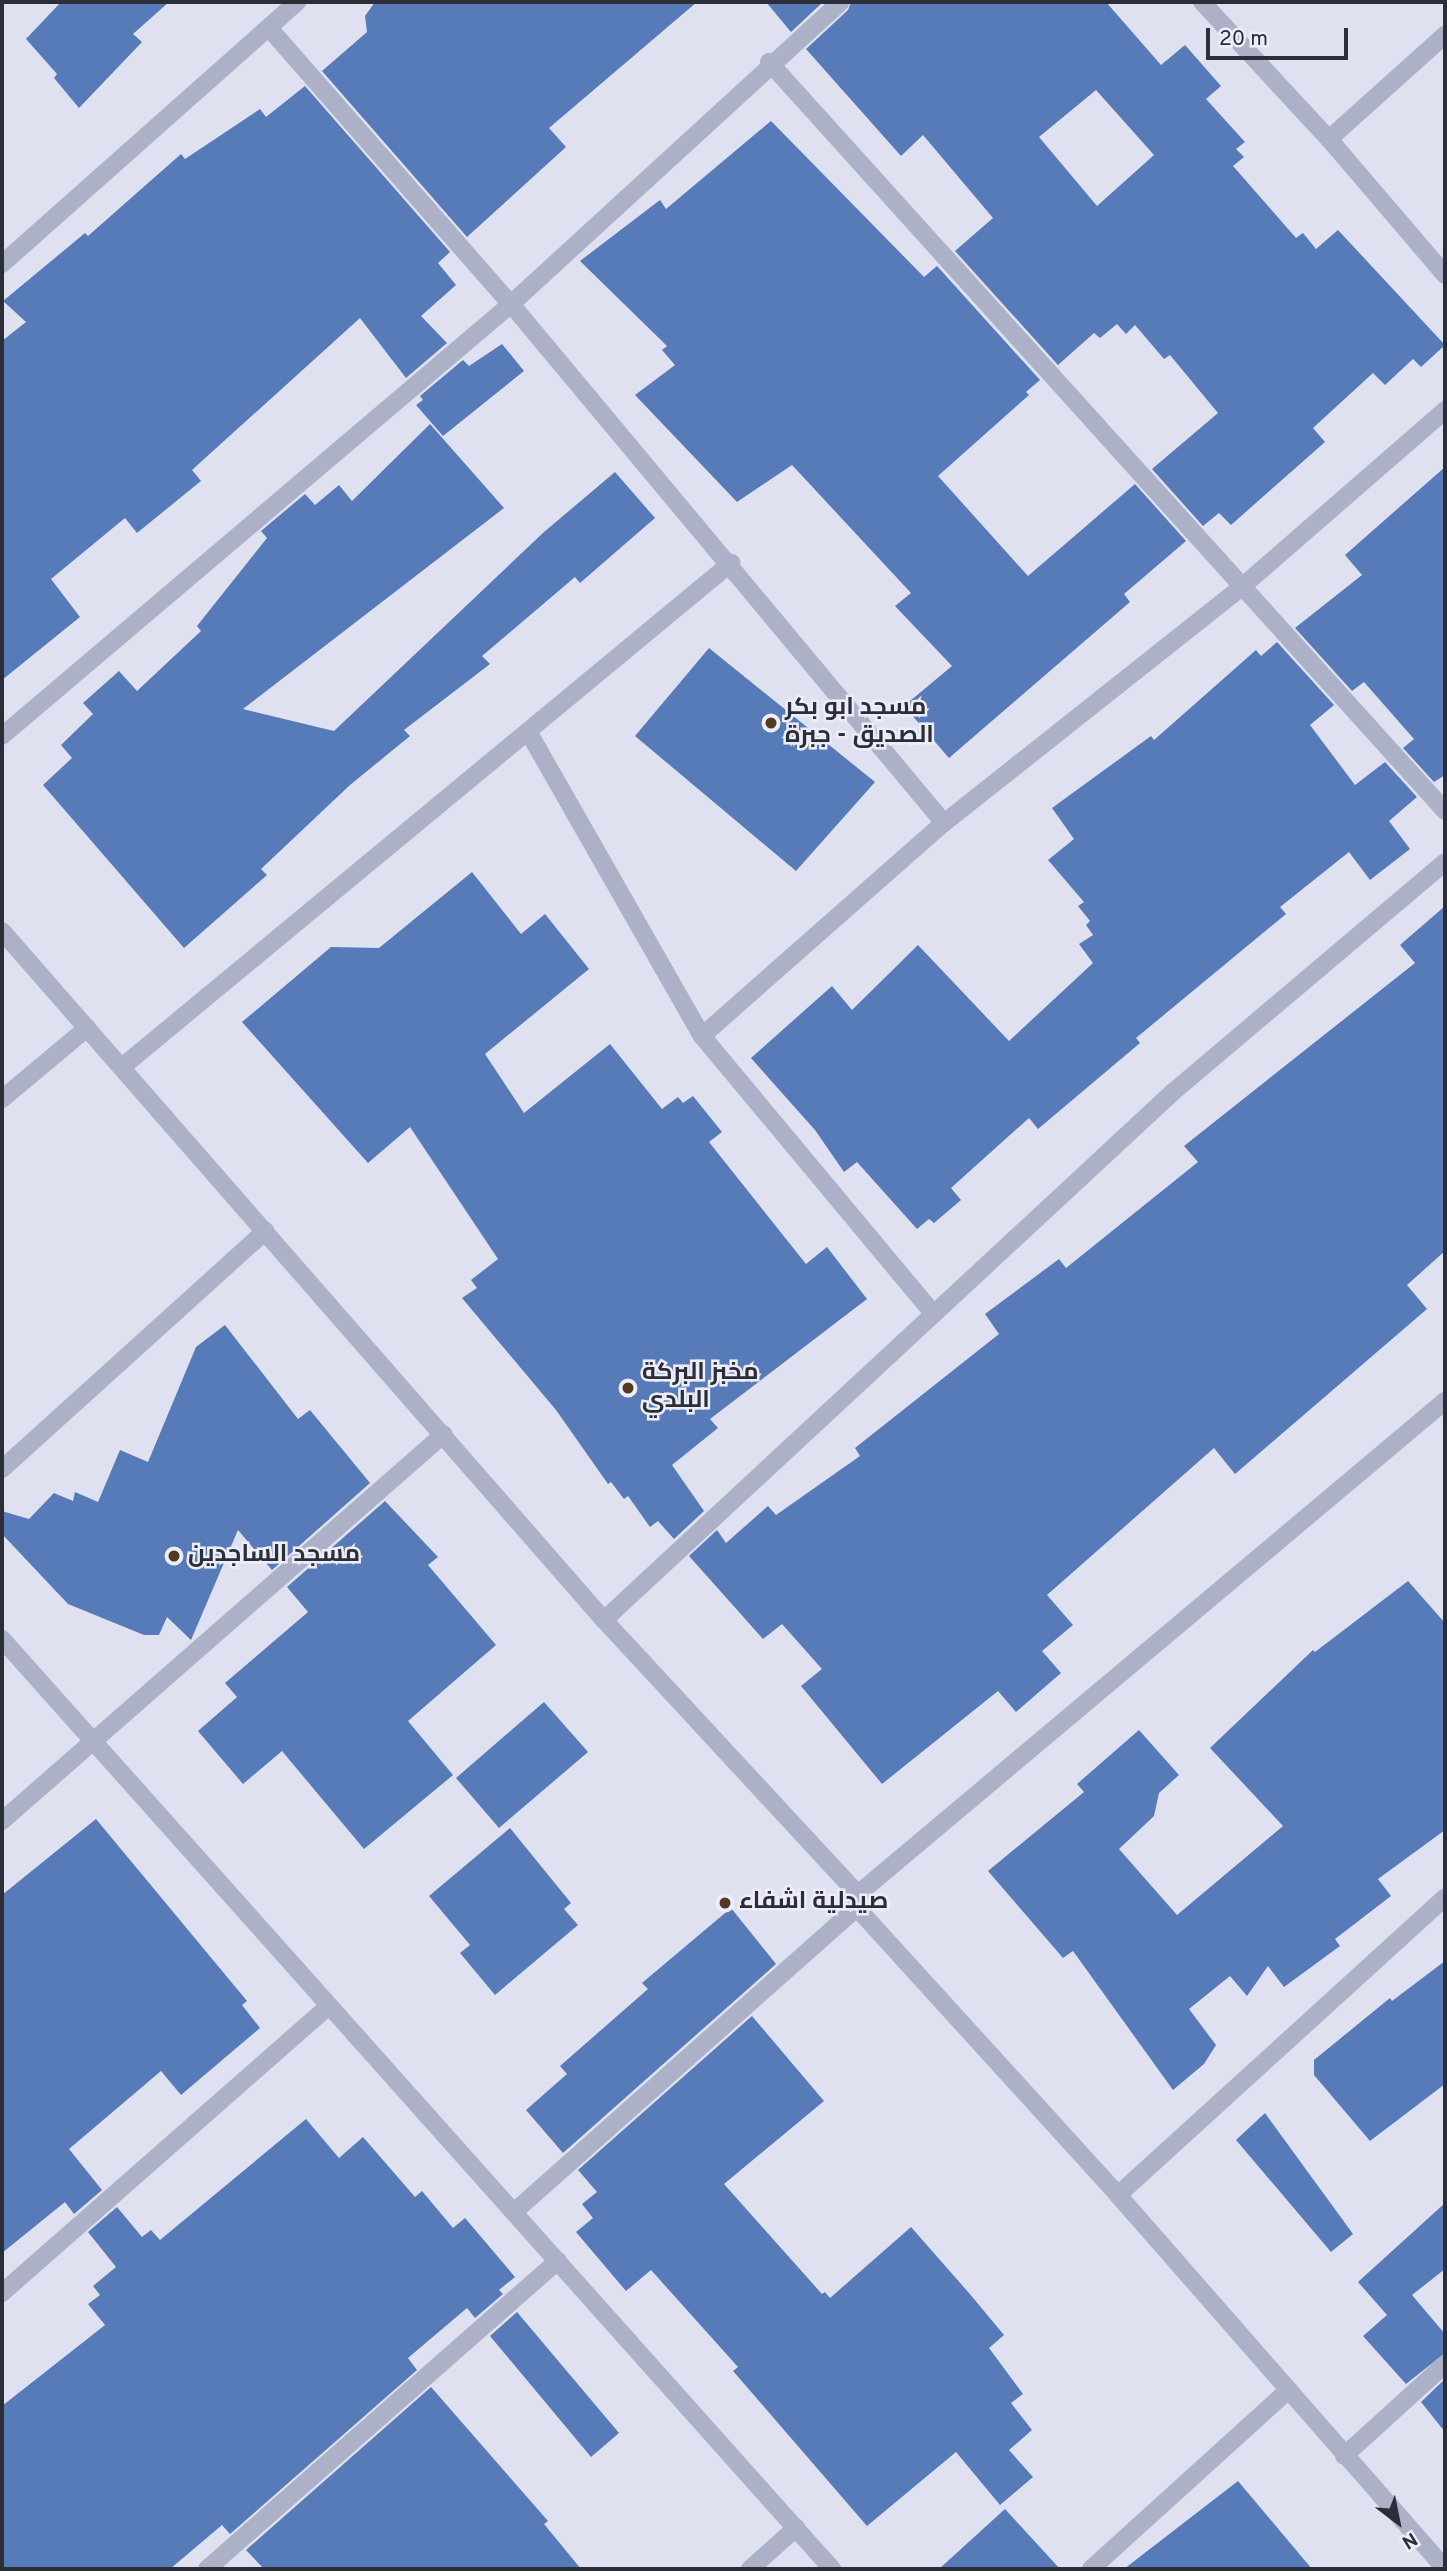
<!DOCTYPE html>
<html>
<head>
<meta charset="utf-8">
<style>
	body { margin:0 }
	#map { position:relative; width:1447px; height:2571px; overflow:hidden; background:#e0e1f0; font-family:Overpass,Cairo,sans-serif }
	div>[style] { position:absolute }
	.building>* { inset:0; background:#567bb8 }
	.minor>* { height:18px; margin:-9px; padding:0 9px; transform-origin:9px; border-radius:9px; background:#adb1c7 }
	.tertiary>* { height:18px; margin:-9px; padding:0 9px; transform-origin:9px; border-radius:9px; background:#adb1c7 }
	.dots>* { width:19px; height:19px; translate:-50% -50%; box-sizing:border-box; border:4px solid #ecedf8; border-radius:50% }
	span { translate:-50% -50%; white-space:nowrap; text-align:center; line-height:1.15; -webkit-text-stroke:5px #ecedf8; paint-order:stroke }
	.poi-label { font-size:24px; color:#2b2e37; font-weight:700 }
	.left { translate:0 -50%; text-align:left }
	.frame { position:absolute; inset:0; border:4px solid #2b2e37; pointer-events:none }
	.north { position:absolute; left:1363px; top:2487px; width:70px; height:70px; -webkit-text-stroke:5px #ecedf8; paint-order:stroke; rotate:148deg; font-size:19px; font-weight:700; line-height:28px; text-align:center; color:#2b2e37 }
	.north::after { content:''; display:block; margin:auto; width:24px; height:32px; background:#2b2e37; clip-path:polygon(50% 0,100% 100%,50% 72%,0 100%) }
	.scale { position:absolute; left:1206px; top:28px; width:142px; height:32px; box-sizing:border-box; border:4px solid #2b2e37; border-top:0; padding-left:9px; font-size:21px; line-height:24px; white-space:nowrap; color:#2b2e37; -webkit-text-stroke:5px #ecedf8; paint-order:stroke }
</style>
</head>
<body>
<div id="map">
	<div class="building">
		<i style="clip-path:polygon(61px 2px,169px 2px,133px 34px,142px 42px,79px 108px,54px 78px,57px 74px,26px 39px)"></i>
		<i style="clip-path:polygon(375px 2px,697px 2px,549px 128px,566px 147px,467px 237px,322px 71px,367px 32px,365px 16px)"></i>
		<i style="clip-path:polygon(766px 2px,823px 2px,791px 32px)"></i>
		<i style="clip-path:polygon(evenodd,851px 2px,1106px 2px,1161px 65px,1185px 45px,1221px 86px,1206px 99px,1245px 142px,1236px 149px,1244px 157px,1233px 166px,1296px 238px,1303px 233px,1316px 249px,1338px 230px,1445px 345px,1421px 367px,1413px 359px,1385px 385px,1373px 373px,1313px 428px,1325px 442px,1231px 525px,1219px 513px,1203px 526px,1152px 469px,1218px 413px,1170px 355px,1164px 359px,1135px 325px,1126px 334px,1117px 324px,1100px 338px,1094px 333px,1058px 365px,955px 251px,993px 218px,923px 135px,901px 156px,806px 49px,848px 10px,851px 2px,1096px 90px,1154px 155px,1097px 206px,1039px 137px,1096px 90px)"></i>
		<i style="clip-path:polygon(305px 86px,450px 252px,438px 263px,456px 285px,421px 316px,447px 343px,406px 378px,360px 318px,192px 470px,201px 481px,137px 533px,125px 518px,51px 579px,80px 617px,2px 680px,2px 341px,26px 322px,3px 301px,85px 233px,88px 236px,181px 154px,185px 159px,260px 109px,266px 117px)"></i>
		<i style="clip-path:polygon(771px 121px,924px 277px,937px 266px,1040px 380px,1026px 392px,1029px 395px,938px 476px,1028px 576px,1135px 484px,1186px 541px,1124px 594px,1130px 602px,949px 758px,904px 706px,952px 666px,895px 606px,911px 593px,792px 465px,737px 502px,635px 395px,675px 365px,662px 350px,667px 346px,580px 261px,660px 200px,666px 209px)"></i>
		<i style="clip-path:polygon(502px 344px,524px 371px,443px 436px,416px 405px,423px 400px,420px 396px,463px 360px,469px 366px)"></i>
		<i style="clip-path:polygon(430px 424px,504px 508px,243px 709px,334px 731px,544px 532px,615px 472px,655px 518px,580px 583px,575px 577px,482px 656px,490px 664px,404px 730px,410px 736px,350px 785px,261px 869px,267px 875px,184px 948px,43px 785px,72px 758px,61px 745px,93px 714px,83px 703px,119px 671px,137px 691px,201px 631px,197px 626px,267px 538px,261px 531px,305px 494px,315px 505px,339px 485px,352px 501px)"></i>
		<i style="clip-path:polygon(1445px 467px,1445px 775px,1434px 782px,1403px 748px,1414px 739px,1364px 682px,1352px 691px,1295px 628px,1362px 575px,1345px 555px)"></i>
		<i style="clip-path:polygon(1277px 642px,1334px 705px,1310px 725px,1355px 785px,1385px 762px,1417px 797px,1389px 821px,1410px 849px,1370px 880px,1349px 852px,1280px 907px,1286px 914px,1136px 1038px,1140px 1043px,1038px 1129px,1029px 1118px,951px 1188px,961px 1200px,934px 1223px,929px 1219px,917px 1229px,857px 1162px,844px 1172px,815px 1130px,751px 1058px,832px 986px,852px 1010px,918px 945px,1009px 1041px,1093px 963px,1079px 944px,1093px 935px,1086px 925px,1090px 921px,1078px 906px,1084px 902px,1048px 860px,1074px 839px,1052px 808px,1151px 736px,1154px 740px,1256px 650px,1261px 656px)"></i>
		<i style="clip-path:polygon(709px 648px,875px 782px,796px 871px,635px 736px)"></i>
		<i style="clip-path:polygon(472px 872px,521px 934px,545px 914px,589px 969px,485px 1054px,524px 1113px,610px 1044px,662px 1109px,678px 1097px,683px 1103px,693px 1096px,722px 1132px,709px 1142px,806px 1264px,827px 1247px,867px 1299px,710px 1419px,718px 1428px,672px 1465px,704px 1511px,674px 1539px,658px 1521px,650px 1527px,628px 1496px,624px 1499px,611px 1482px,608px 1484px,556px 1410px,462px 1298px,477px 1288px,471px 1280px,498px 1259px,410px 1127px,368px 1163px,242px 1022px,331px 947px,379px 948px)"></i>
		<i style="clip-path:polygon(1445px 906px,1445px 1251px,1407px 1285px,1427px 1309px,1235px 1474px,1214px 1448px,1047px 1595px,1073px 1625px,1042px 1651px,1061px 1673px,1016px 1712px,998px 1691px,882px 1784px,801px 1686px,822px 1669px,782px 1624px,763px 1639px,689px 1556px,717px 1530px,726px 1543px,768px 1506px,776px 1515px,860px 1456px,855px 1448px,999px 1334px,985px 1314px,1059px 1259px,1066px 1268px,1198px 1162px,1184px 1146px,1415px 963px,1400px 945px)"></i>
		<i style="clip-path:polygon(225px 1325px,298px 1419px,310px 1410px,370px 1483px,272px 1570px,238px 1530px,191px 1640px,167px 1617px,159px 1635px,144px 1635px,68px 1604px,2px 1534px,2px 1511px,29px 1519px,54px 1493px,73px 1501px,75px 1492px,98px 1502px,120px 1450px,148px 1462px,196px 1347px)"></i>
		<i style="clip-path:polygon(385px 1501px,438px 1557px,428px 1565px,496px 1645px,408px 1721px,453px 1775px,364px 1849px,282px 1751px,243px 1784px,198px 1731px,237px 1697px,225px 1683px,308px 1612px,287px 1587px)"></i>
		<i style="clip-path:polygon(1408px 1581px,1445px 1623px,1445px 1830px,1378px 1879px,1391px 1896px,1335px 1939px,1340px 1946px,1284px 1987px,1268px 1966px,1247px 1996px,1230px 1976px,1189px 2009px,1216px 2045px,1204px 2064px,1173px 2090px,1073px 1951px,1063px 1958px,988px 1871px,1084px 1792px,1077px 1784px,1139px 1730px,1179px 1775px,1159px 1793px,1154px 1816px,1119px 1849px,1177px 1915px,1283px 1826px,1210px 1748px,1313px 1650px,1315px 1652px)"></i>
		<i style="clip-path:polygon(544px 1702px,588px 1752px,499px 1828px,456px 1778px)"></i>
		<i style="clip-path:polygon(96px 1819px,247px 2001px,242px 2005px,260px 2028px,181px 2095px,161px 2071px,69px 2149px,102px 2190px,74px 2214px,65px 2202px,2px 2253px,2px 1895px)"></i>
		<i style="clip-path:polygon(510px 1828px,571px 1903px,564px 1909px,578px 1925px,495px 1995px,460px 1953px,470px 1945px,429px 1896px)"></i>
		<i style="clip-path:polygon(731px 1908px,776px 1964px,563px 2153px,526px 2110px,567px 2074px,560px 2066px,648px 1989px,642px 1983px)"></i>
		<i style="clip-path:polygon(1445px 1961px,1445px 2084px,1370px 2141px,1314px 2075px,1314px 2060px,1390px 1998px,1392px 2001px)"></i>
		<i style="clip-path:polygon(752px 2016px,824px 2101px,724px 2184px,822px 2294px,825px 2292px,830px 2298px,911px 2227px,969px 2293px,1004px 2335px,989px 2348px,1023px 2394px,1011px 2403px,1032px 2430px,1009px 2450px,1033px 2477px,1000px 2505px,956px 2452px,867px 2526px,733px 2371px,738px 2367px,651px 2270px,626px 2291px,576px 2232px,593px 2218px,582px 2204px,597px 2192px,578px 2170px)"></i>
		<i style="clip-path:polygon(1265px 2113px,1353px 2234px,1331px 2252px,1236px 2140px)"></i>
		<i style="clip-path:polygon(306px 2119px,339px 2158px,363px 2137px,415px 2197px,422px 2191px,453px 2228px,465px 2218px,515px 2277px,499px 2290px,503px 2294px,475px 2318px,467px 2308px,408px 2358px,417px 2370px,230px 2534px,222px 2525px,170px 2569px,2px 2569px,2px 2406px,105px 2325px,88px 2304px,100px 2295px,93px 2286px,116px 2267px,88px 2232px,117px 2207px,142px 2237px,151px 2230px,160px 2240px)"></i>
		<i style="clip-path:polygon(1445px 2203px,1445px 2269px,1412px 2295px,1445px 2334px,1445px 2353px,1406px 2384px,1363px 2336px,1387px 2315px,1358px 2282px)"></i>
		<i style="clip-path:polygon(517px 2312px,619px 2433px,591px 2457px,490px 2336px)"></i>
		<i style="clip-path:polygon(1445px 2379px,1445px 2432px,1421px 2402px)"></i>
		<i style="clip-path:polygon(431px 2387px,548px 2521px,544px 2524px,581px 2569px,264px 2569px,246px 2550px)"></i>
		<i style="clip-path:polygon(1238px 2481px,1312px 2569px,1124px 2569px)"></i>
		<i style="clip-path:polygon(1005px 2509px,1060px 2569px,939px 2569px)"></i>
	</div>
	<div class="minor">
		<i style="left:1202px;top:2px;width:187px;rotate:47.2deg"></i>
		<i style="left:1329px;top:139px;width:179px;rotate:49.5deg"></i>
		<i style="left:269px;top:28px;width:367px;rotate:48.8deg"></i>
		<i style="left:511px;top:304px;width:676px;rotate:50.16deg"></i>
		<i style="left:769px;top:62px;width:1009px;rotate:47.93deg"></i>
		<i style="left:1329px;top:139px;width:156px;rotate:-41.9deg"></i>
		<i style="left:2px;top:264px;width:395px;rotate:-41.6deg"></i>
		<i style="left:529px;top:733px;width:349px;rotate:60.3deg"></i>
		<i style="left:702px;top:1036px;width:361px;rotate:50.2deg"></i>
		<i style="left:2px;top:736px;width:668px;rotate:-40.32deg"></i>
		<i style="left:511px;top:304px;width:447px;rotate:-42.5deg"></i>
		<i style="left:702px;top:1036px;width:322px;rotate:-41.4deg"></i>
		<i style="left:944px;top:823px;width:383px;rotate:-38.4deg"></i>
		<i style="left:1244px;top:585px;width:267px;rotate:-41deg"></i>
		<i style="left:122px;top:1067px;width:791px;rotate:-39.61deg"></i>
		<i style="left:2px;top:1099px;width:111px;rotate:-39.9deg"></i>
		<i style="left:2px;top:1469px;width:355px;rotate:-42.1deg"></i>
		<i style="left:604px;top:1620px;width:776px;rotate:-42.86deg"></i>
		<i style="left:1173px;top:1092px;width:356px;rotate:-40.2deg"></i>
		<i style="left:2px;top:1639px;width:1247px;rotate:48.25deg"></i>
		<i style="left:2px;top:1821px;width:587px;rotate:-41.2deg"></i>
		<i style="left:858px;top:1894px;width:767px;rotate:-40.03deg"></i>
		<i style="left:1118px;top:2195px;width:442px;rotate:-42.3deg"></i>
		<i style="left:514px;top:2212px;width:458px;rotate:-41.6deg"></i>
		<i style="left:2px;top:2293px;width:435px;rotate:-41.3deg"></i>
		<i style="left:1344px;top:2456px;width:137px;rotate:-42.3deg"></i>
		<i style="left:207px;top:2569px;width:467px;rotate:-41.3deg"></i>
		<i style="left:750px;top:2569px;width:62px;rotate:-41.7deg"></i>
		<i style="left:1091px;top:2569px;width:265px;rotate:-42.2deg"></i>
	</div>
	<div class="tertiary">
		<i style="left:2px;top:931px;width:915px;rotate:48.86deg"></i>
		<i style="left:604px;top:1620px;width:374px;rotate:47.2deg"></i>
		<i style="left:858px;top:1894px;width:14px;rotate:94deg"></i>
		<i style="left:857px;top:1908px;width:388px;rotate:47.7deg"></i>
		<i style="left:1118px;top:2195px;width:497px;rotate:48.8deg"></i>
	</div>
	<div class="dots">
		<i style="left:771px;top:723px;background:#533a25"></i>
		<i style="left:628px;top:1388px;background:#533a25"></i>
		<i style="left:174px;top:1556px;background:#533a25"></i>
		<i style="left:725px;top:1903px;background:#533a25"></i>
	</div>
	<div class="poi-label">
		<span class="left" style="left:785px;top:723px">مسجد ابو بكر<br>الصديق - جبرة</span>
		<span class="left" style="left:642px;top:1388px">مخبز البركة<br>البلدي</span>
		<span class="left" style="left:188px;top:1556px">مسجد الساجدين</span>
		<span class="left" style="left:739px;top:1903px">صيدلية اشفاء</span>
	</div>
	<div class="frame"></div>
	<div class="north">N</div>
	<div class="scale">20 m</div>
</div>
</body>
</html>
